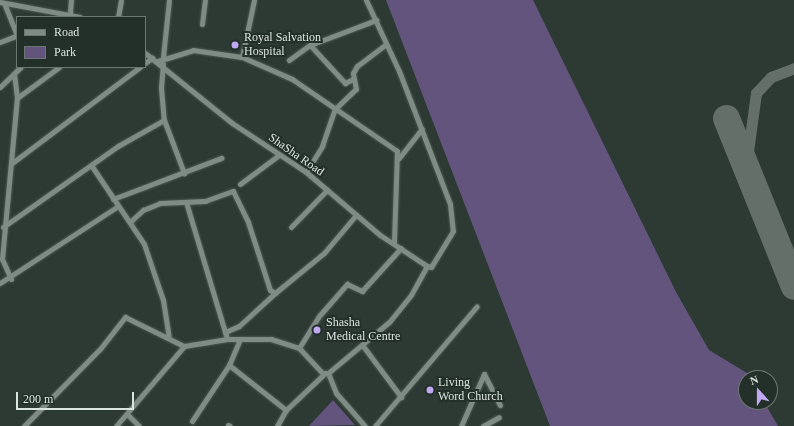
<!DOCTYPE html>
<html>
<head>
<meta charset="utf-8">
<style>
	body { margin:0 }
	#map { position:relative; width:794px; height:426px; overflow:hidden; background:#2d3933; font-family:"Times New Roman",serif }
	div>[style] { position:absolute }
	.green>* { inset:0; background:#62547d }
	.taxiway>* { height:11px; margin:-5.5px; padding:0 5.5px; transform-origin:5.5px; border-radius:5.5px; background:#646f6a }
	.runway>* { height:27px; margin:-13.5px; padding:0 13.5px; transform-origin:13.5px; border-radius:13.5px; background:#646f6a }
	.roads { filter:drop-shadow(0 0 1px #4d5752) drop-shadow(0 0 1px #4d5752) }
	.minor>* { height:5px; margin:-2.5px; padding:0 2.5px; transform-origin:2.5px; border-radius:2.5px; background:#7e8c85 }
	.dots>* { width:11px; height:11px; translate:-50% -50%; box-sizing:border-box; border:2px solid #232f29; border-radius:50% }
	span { translate:-50% -50%; white-space:nowrap; text-align:center; line-height:1.15; -webkit-text-stroke:4px #232f29; paint-order:stroke }
	.poi-label { font-size:12px; color:#dce4e0 }
	.left { translate:0 -50%; text-align:left }
	.street-label { font-size:12px; color:#dce4e0 }
	.legend { position:absolute; left:16px; top:16px; width:130px; height:52px; box-sizing:border-box; background:#232f29; border:1px solid #6d7772; margin:0; padding:5px 7px; list-style:none; font-size:12px; color:#dce4e0 }
	.legend li { display:flex; align-items:center; gap:8px; height:20px }
	.legend b { width:20px; border:1px solid #6d7772 }
	.north { position:absolute; left:738px; top:370px; width:40px; height:40px; box-sizing:border-box; background:#232f29; border:1px solid #6d7772; border-radius:50%; rotate:339deg; font-size:11px; font-weight:700; line-height:16px; text-align:center; color:#dce4e0 }
	.north::after { content:''; display:block; margin:auto; width:14px; height:18px; background:#c1a8f3; clip-path:polygon(50% 0,100% 100%,50% 72%,0 100%) }
	.scale { position:absolute; left:16px; top:392px; width:118px; height:18px; box-sizing:border-box; border:2px solid #dce4e0; border-top:0; padding-left:5px; font-size:12px; line-height:14px; white-space:nowrap; color:#dce4e0; -webkit-text-stroke:3px #232f29; paint-order:stroke }
</style>
</head>
<body>
<div id="map">
	<div class="green">
		<i style="clip-path:polygon(386px 0,533px 0,676px 292px,709px 350px,747px 373px,750px 378px,746px 378px,746px 402px,764px 402px,778px 426px,550px 426px)"></i>
		<i style="clip-path:polygon(333px 400px,355px 425px,309px 426px)"></i>
	</div>
	<div class="taxiway">
		<i style="left:746px;top:166px;width:74px;rotate:-82.2deg"></i>
		<i style="left:756px;top:93px;width:22px;rotate:-47deg"></i>
		<i style="left:771px;top:77px;width:25px;rotate:-21deg"></i>
	</div>
	<div class="runway">
		<i style="left:726px;top:118px;width:181px;rotate:68deg"></i>
	</div>
	<div class="roads">
		<div class="minor">
			<i style="left:366px;top:0;width:78px;rotate:65.1deg"></i>
			<i style="left:399px;top:71px;width:142px;rotate:69deg"></i>
			<i style="left:450px;top:204px;width:27px;rotate:84deg"></i>
			<i style="left:453px;top:231px;width:42px;rotate:121.4deg"></i>
			<i style="left:431px;top:267px;width:4px;rotate:-166deg"></i>
			<i style="left:0;top:2px;width:81px;rotate:10.6deg"></i>
			<i style="left:4px;top:3px;width:35px;rotate:68deg"></i>
			<i style="left:70px;top:13px;width:13px;rotate:-86deg"></i>
			<i style="left:118px;top:17px;width:17px;rotate:-80deg"></i>
			<i style="left:202px;top:24px;width:24px;rotate:-83deg"></i>
			<i style="left:0;top:42px;width:17px;rotate:-21deg"></i>
			<i style="left:310px;top:45px;width:52px;rotate:47.4deg"></i>
			<i style="left:345px;top:83px;width:9px;rotate:-27deg"></i>
			<i style="left:145px;top:53px;width:112px;rotate:38.8deg"></i>
			<i style="left:232px;top:123px;width:89px;rotate:33.5deg"></i>
			<i style="left:306px;top:172px;width:97px;rotate:40.4deg"></i>
			<i style="left:380px;top:235px;width:56px;rotate:33.4deg"></i>
			<i style="left:427px;top:266px;width:33px;rotate:119deg"></i>
			<i style="left:411px;top:295px;width:35px;rotate:129deg"></i>
			<i style="left:389px;top:322px;width:80px;rotate:140.1deg"></i>
			<i style="left:163px;top:57px;width:57px;rotate:-84deg"></i>
			<i style="left:242px;top:57px;width:58px;rotate:-78.1deg"></i>
			<i style="left:289px;top:60px;width:26px;rotate:-36deg"></i>
			<i style="left:310px;top:45px;width:71px;rotate:-20.7deg"></i>
			<i style="left:158px;top:61px;width:37px;rotate:-17deg"></i>
			<i style="left:193px;top:50px;width:49px;rotate:8.1deg"></i>
			<i style="left:242px;top:57px;width:55px;rotate:23.7deg"></i>
			<i style="left:292px;top:79px;width:127px;rotate:34.4deg"></i>
			<i style="left:397px;top:151px;width:92px;rotate:91.9deg"></i>
			<i style="left:145px;top:63px;width:9px;rotate:-36deg"></i>
			<i style="left:163px;top:64px;width:24px;rotate:95deg"></i>
			<i style="left:161px;top:88px;width:32px;rotate:85deg"></i>
			<i style="left:164px;top:120px;width:57px;rotate:69.3deg"></i>
			<i style="left:0;top:87px;width:29px;rotate:-44deg"></i>
			<i style="left:17px;top:98px;width:52px;rotate:-36.4deg"></i>
			<i style="left:399px;top:158px;width:37px;rotate:-52deg"></i>
			<i style="left:12px;top:163px;width:160px;rotate:-36.9deg"></i>
			<i style="left:91px;top:165px;width:95px;rotate:56.1deg"></i>
			<i style="left:144px;top:244px;width:59px;rotate:71.3deg"></i>
			<i style="left:163px;top:300px;width:36px;rotate:81deg"></i>
			<i style="left:306px;top:172px;width:31px;rotate:-58deg"></i>
			<i style="left:322px;top:146px;width:39px;rotate:-71deg"></i>
			<i style="left:335px;top:109px;width:29px;rotate:-44deg"></i>
			<i style="left:356px;top:89px;width:16px;rotate:-101deg"></i>
			<i style="left:353px;top:73px;width:8px;rotate:-60deg"></i>
			<i style="left:357px;top:66px;width:35px;rotate:-37deg"></i>
			<i style="left:240px;top:184px;width:49px;rotate:-36.6deg"></i>
			<i style="left:113px;top:199px;width:116px;rotate:-20.8deg"></i>
			<i style="left:186px;top:202px;width:143px;rotate:73.3deg"></i>
			<i style="left:130px;top:222px;width:18px;rotate:-43deg"></i>
			<i style="left:143px;top:210px;width:18px;rotate:-22deg"></i>
			<i style="left:160px;top:203px;width:45px;rotate:-2.5deg"></i>
			<i style="left:205px;top:201px;width:30px;rotate:-20deg"></i>
			<i style="left:233px;top:191px;width:34px;rotate:64deg"></i>
			<i style="left:248px;top:222px;width:71px;rotate:72.1deg"></i>
			<i style="left:270px;top:290px;width:6px;rotate:31deg"></i>
			<i style="left:275px;top:293px;width:63px;rotate:-39.2deg"></i>
			<i style="left:324px;top:253px;width:50px;rotate:-49.9deg"></i>
			<i style="left:3px;top:227px;width:141px;rotate:-35.2deg"></i>
			<i style="left:118px;top:146px;width:53px;rotate:-29.5deg"></i>
			<i style="left:291px;top:227px;width:52px;rotate:-45.8deg"></i>
			<i style="left:11px;top:279px;width:22px;rotate:-114deg"></i>
			<i style="left:2px;top:259px;width:162px;rotate:-84.7deg"></i>
			<i style="left:17px;top:98px;width:24px;rotate:-97deg"></i>
			<i style="left:0;top:283px;width:141px;rotate:-33.1deg"></i>
			<i style="left:225px;top:332px;width:15px;rotate:-23deg"></i>
			<i style="left:239px;top:326px;width:49px;rotate:-42.5deg"></i>
			<i style="left:363px;top:346px;width:64px;rotate:53.3deg"></i>
			<i style="left:299px;top:348px;width:38px;rotate:-58deg"></i>
			<i style="left:319px;top:316px;width:43px;rotate:-48.8deg"></i>
			<i style="left:347px;top:284px;width:17px;rotate:25deg"></i>
			<i style="left:362px;top:291px;width:58px;rotate:-47.8deg"></i>
			<i style="left:229px;top:365px;width:73px;rotate:38.3deg"></i>
			<i style="left:328px;top:373px;width:22px;rotate:68deg"></i>
			<i style="left:336px;top:393px;width:44px;rotate:48.7deg"></i>
			<i style="left:127px;top:414px;width:17px;rotate:45deg"></i>
			<i style="left:192px;top:421px;width:67px;rotate:-56.5deg"></i>
			<i style="left:229px;top:365px;width:28px;rotate:-67deg"></i>
			<i style="left:228px;top:425px;width:2px;rotate:27deg"></i>
			<i style="left:24px;top:426px;width:108px;rotate:-45.4deg"></i>
			<i style="left:100px;top:349px;width:41px;rotate:-52deg"></i>
			<i style="left:125px;top:317px;width:66px;rotate:26.2deg"></i>
			<i style="left:184px;top:346px;width:44px;rotate:-9.2deg"></i>
			<i style="left:227px;top:339px;width:44px"></i>
			<i style="left:271px;top:339px;width:29px;rotate:18deg"></i>
			<i style="left:299px;top:348px;width:34px;rotate:47deg"></i>
			<i style="left:116px;top:426px;width:105px;rotate:-49.6deg"></i>
			<i style="left:277px;top:426px;width:18px;rotate:-61deg"></i>
			<i style="left:286px;top:410px;width:54px;rotate:-43.5deg"></i>
			<i style="left:375px;top:426px;width:157px;rotate:-49.6deg"></i>
			<i style="left:461px;top:426px;width:57px;rotate:-66.1deg"></i>
			<i style="left:484px;top:374px;width:35px;rotate:63deg"></i>
			<i style="left:483px;top:426px;width:18px;rotate:-29deg"></i>
		</div>
	</div>
	<div class="dots">
		<i style="left:235px;top:45px;background:#c1a8f3"></i>
		<i style="left:317px;top:330px;background:#c1a8f3"></i>
		<i style="left:430px;top:390px;background:#c1a8f3"></i>
	</div>
	<div class="poi-label">
		<span class="left" style="left:244px;top:45px">Royal Salvation<br>Hospital</span>
		<span class="left" style="left:326px;top:330px">Shasha<br>Medical Centre</span>
		<span class="left" style="left:438px;top:390px">Living<br>Word Church</span>
	</div>
	<div class="street-label">
		<span style="left:296px;top:155px;rotate:35deg">ShaSha Road</span>
	</div>
	<ul class="legend">
	<li><b style="height:5px;background:#7e8c85"></b>Road</li>
	<li><b style="height:11px;background:#62547d"></b>Park</li>
	</ul>
	<div class="north">N</div>
	<div class="scale">200 m</div>
</div>
</body>
</html>
